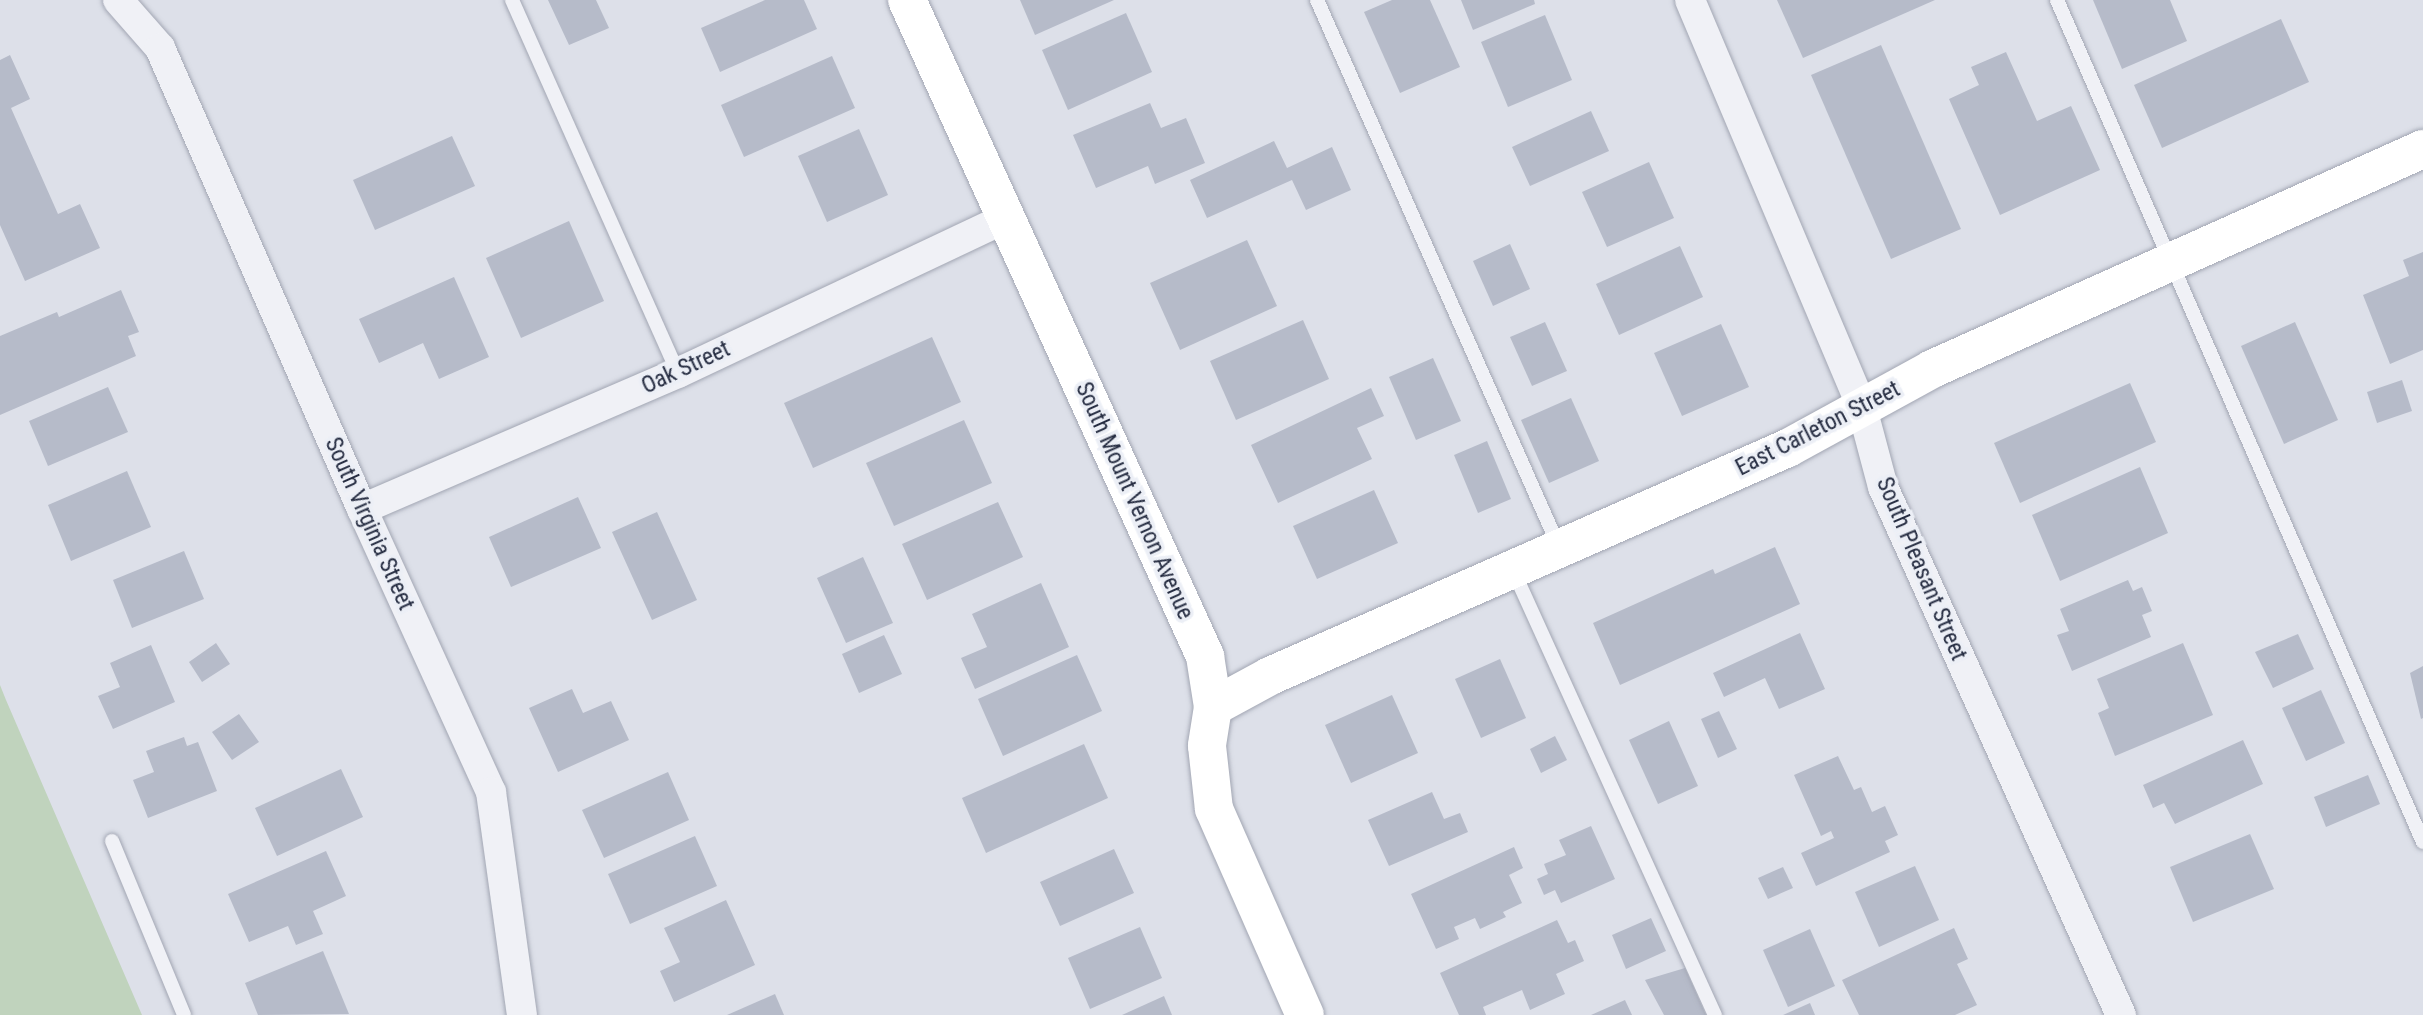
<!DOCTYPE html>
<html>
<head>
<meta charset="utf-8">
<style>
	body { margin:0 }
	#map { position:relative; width:2423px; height:1015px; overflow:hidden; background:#dde0e9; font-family:"Roboto Condensed",sans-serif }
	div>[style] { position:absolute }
	.green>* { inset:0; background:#c0d3bd }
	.building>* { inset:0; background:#b6bbc9 }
	.roads { filter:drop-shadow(0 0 2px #a2a6b3) drop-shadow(0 0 2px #a2a6b3) }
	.lane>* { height:14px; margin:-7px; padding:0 7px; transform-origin:7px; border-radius:7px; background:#f0f1f6 }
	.street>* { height:30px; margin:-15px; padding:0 15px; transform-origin:15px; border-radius:15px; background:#f0f1f6 }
	.secondary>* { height:38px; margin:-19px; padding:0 19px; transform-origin:19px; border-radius:19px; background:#fff }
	span { translate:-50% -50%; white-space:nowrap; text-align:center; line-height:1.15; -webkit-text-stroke:7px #eceff6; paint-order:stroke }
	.street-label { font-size:23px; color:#252c41 }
</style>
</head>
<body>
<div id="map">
	<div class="green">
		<i style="clip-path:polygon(0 685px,6px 700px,142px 1015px,0 1015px)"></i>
	</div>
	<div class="building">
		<i style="clip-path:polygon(548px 0,596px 0,609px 28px,569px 45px)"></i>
		<i style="clip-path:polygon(765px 0,804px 0,817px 29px,720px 72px,701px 28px)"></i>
		<i style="clip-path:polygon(1020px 0,1114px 0,1035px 35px)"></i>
		<i style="clip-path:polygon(1392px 0,1430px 0,1460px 67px,1400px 93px,1364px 12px)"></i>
		<i style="clip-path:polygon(1461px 0,1534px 0,1535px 4px,1473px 30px)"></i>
		<i style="clip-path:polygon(1777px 0,1935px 0,1803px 58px)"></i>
		<i style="clip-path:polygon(2093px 0,2170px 0,2187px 41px,2122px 69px)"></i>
		<i style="clip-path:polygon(1126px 13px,1152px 72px,1068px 110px,1042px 50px)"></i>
		<i style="clip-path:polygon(1545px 15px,1572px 80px,1508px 107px,1481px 42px)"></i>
		<i style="clip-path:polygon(2281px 19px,2309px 82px,2162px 148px,2134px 85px)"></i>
		<i style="clip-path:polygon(1881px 45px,1961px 229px,1891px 259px,1811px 75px)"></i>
		<i style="clip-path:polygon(2006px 52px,2037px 121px,2071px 106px,2100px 170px,2000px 215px,1949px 99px,1979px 85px,1971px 67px)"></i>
		<i style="clip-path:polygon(10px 55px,30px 99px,11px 108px,58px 214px,80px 204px,100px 248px,25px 281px,0 225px,0 60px)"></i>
		<i style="clip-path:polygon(832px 56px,855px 108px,744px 157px,721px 105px)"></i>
		<i style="clip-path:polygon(1150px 103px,1161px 128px,1186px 118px,1205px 163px,1155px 184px,1148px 166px,1096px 188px,1073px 135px)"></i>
		<i style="clip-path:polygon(1591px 111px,1609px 151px,1530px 186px,1512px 147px)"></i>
		<i style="clip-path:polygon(859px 129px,888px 195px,827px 222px,798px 156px)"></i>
		<i style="clip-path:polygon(452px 136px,475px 186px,375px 230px,353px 180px)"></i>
		<i style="clip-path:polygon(1274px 141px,1287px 168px,1332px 147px,1351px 190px,1306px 210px,1292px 180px,1207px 218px,1190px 180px)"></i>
		<i style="clip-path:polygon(1649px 162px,1674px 218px,1607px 247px,1582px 192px)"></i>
		<i style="clip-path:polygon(569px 221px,604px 301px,521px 338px,486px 258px)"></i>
		<i style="clip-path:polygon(1247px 240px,1277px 306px,1180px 350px,1150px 283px)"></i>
		<i style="clip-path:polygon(1510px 244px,1530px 289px,1493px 306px,1473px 261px)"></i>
		<i style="clip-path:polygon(1680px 246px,1703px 297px,1619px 335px,1596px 284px)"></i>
		<i style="clip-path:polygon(2423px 252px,2423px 350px,2390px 364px,2363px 295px,2409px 276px,2403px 260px)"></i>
		<i style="clip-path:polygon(454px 277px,489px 357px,439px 379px,423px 343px,379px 363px,359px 319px)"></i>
		<i style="clip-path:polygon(121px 290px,139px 332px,128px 336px,136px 356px,0 415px,0 336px,57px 312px,59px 317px)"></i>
		<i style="clip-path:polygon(1303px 320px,1329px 379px,1236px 420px,1210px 361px)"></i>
		<i style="clip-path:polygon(1545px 322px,1567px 371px,1532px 386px,1510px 337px)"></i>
		<i style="clip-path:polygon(2295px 322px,2338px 420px,2284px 444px,2241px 346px)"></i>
		<i style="clip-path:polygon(1721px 324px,1749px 387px,1682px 416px,1654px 353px)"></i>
		<i style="clip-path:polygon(932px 337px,961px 402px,813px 468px,784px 403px)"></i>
		<i style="clip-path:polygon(1433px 358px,1461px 421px,1416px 440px,1389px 377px)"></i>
		<i style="clip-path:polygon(2402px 380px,2412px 411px,2377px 423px,2367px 392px)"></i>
		<i style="clip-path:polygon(2130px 383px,2156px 442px,2020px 503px,1994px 443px)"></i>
		<i style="clip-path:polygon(108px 387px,128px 432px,48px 466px,29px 421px)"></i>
		<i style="clip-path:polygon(1371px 388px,1384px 416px,1357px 428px,1372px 459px,1278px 503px,1251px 445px)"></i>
		<i style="clip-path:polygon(1571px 398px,1599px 461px,1549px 483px,1521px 420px)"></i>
		<i style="clip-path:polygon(964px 420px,992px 483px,894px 526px,866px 463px)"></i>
		<i style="clip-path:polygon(1487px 441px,1511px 499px,1478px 513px,1454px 455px)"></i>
		<i style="clip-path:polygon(2140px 467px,2168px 533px,2060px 581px,2032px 515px)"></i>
		<i style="clip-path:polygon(127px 471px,151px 527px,71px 561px,48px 505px)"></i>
		<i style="clip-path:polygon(1374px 490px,1398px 543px,1317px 579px,1293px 526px)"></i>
		<i style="clip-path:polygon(578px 497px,601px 548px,511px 587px,489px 537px)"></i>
		<i style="clip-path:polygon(998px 502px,1023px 557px,927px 600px,902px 544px)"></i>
		<i style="clip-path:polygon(657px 512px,697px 600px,652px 620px,612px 532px)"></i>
		<i style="clip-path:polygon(1775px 547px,1800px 604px,1620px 685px,1593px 623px,1713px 569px,1715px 574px)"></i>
		<i style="clip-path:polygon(184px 551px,204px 599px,132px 628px,113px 580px)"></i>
		<i style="clip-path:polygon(863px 557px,893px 623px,846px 643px,817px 578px)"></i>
		<i style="clip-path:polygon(2128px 580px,2133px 591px,2142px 587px,2152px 611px,2142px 615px,2151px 637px,2072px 671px,2057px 635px,2069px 631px,2060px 609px)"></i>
		<i style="clip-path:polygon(1041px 583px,1069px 647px,975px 689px,961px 658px,987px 647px,972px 614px)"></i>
		<i style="clip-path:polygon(1800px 633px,1825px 689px,1779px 709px,1765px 678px,1724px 697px,1713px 673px)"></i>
		<i style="clip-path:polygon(2298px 634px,2314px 669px,2273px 688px,2255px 652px)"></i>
		<i style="clip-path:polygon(884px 635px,902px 674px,859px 693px,842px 654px)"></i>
		<i style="clip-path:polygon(216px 643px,230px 664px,202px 682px,189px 662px)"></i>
		<i style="clip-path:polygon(2183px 643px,2213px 715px,2115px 756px,2098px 713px,2109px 708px,2097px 679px)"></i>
		<i style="clip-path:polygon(151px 645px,175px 702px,113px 729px,98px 696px,120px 687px,110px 663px)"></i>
		<i style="clip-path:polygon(1077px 655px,1102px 711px,1003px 756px,978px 699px)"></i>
		<i style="clip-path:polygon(1500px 659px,1526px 718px,1481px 738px,1455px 679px)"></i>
		<i style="clip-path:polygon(2423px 666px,2423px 718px,2421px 719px,2410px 673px)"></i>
		<i style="clip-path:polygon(572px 689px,583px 713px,611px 701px,629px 740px,558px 772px,529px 708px)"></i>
		<i style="clip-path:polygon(2321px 690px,2345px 743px,2306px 761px,2282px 708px)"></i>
		<i style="clip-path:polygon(1392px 695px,1418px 753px,1351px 783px,1325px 725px)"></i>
		<i style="clip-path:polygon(1719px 711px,1737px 749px,1718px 758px,1701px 719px)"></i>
		<i style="clip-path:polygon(239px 714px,259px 742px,232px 760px,212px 732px)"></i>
		<i style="clip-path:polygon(1669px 721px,1698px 786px,1658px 804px,1629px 740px)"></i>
		<i style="clip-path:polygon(1555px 736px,1567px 760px,1541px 773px,1530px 749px)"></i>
		<i style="clip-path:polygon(184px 737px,187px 746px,198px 742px,217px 791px,148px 818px,133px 780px,154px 772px,146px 751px)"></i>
		<i style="clip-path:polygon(2243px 740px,2263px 784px,2175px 824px,2164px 803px,2153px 808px,2143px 785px)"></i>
		<i style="clip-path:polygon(1084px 744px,1108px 798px,986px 853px,962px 798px)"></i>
		<i style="clip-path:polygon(1838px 756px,1854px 790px,1861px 787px,1872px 812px,1885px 806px,1898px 835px,1885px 841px,1890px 852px,1816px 886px,1801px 853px,1834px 838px,1831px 831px,1821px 836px,1794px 775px)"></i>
		<i style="clip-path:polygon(341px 769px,363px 817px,277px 856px,255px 808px)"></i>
		<i style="clip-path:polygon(668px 772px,689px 820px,604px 858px,582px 810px)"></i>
		<i style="clip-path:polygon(2368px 775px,2380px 804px,2326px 827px,2314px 797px)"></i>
		<i style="clip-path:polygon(1432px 792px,1444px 819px,1460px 813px,1468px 832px,1389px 866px,1368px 820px)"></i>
		<i style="clip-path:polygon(1591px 826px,1615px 879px,1561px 903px,1555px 890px,1544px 895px,1537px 879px,1548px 874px,1544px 864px,1566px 855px,1559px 840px)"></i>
		<i style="clip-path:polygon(2250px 834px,2274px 889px,2193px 922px,2170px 867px)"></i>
		<i style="clip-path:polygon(695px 836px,717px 886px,630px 924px,608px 874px)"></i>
		<i style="clip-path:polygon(1514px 847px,1523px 868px,1509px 875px,1522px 903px,1503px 912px,1506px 917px,1480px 929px,1475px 918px,1454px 927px,1459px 939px,1436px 949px,1411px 894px)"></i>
		<i style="clip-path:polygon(1114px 849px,1134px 893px,1060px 926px,1040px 882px)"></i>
		<i style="clip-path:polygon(326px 851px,346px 896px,313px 911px,323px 934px,296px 945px,288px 926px,249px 942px,228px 894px)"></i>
		<i style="clip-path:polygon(1915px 866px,1939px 920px,1879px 947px,1855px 892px)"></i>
		<i style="clip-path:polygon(1783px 867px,1793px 888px,1768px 899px,1758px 878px)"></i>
		<i style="clip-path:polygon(726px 900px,755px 965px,674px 1002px,660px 971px,680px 962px,664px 928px)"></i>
		<i style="clip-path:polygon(1651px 918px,1666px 951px,1626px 969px,1612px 935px)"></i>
		<i style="clip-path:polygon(1557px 920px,1568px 943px,1575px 940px,1584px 961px,1556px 974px,1565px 994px,1530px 1010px,1522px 990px,1483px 1007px,1486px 1015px,1459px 1015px,1440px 973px)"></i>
		<i style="clip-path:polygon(1140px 927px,1162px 978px,1090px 1009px,1068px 958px)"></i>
		<i style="clip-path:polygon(1954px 928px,1968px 959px,1957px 964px,1977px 1005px,1955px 1015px,1859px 1015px,1842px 980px)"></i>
		<i style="clip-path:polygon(1810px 929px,1835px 986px,1788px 1007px,1763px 950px)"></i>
		<i style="clip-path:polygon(323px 951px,349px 1014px,258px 1015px,245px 983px)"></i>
		<i style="clip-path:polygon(1685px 968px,1706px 1015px,1664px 1015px,1645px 980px)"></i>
		<i style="clip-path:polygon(775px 994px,784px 1015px,727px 1015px)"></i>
		<i style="clip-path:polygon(1164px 996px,1172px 1015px,1122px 1015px)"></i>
		<i style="clip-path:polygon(1625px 1000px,1632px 1015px,1591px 1015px)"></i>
		<i style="clip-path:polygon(1810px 1003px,1815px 1015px,1783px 1015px)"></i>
	</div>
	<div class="roads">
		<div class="lane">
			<i style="left:512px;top:0;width:408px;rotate:66deg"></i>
			<i style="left:1317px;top:0;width:598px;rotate:66.13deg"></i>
			<i style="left:2057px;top:0;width:918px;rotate:66.51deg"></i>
			<i style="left:1513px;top:570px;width:489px;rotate:65.6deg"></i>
			<i style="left:112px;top:841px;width:188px;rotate:67.5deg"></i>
		</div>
		<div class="street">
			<i style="left:118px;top:0;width:64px;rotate:48.8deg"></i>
			<i style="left:160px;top:48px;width:503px;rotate:66.34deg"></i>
			<i style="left:362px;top:509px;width:311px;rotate:65.5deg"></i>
			<i style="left:491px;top:792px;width:225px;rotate:82.1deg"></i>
			<i style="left:1690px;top:0;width:443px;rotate:67.1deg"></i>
			<i style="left:1862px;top:408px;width:82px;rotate:75.1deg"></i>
			<i style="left:1883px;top:487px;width:579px;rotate:65.74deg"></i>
			<i style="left:362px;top:509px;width:344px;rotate:-23.3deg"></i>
			<i style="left:678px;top:373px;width:363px;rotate:-25.3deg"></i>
		</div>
		<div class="secondary">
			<i style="left:907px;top:0;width:721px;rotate:65.57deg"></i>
			<i style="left:1205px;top:656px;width:52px;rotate:81.1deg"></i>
			<i style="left:1213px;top:707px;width:39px;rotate:99deg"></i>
			<i style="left:1207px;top:746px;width:63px;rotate:83.7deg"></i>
			<i style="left:1214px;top:809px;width:225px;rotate:66.2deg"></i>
			<i style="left:1213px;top:707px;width:65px;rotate:-28.5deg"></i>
			<i style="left:1270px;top:676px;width:566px;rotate:-23.76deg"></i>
			<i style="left:1788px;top:448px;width:164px;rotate:-28.7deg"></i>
			<i style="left:1932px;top:369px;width:538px;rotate:-24.14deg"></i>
		</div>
	</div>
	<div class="street-label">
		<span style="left:686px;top:368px;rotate:-25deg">Oak Street</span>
		<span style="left:1818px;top:429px;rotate:-27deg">East Carleton Street</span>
		<span style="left:1134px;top:501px;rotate:66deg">South Mount Vernon Avenue</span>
		<span style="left:369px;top:524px;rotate:66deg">South Virginia Street</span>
		<span style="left:1921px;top:569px;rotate:67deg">South Pleasant Street</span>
	</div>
</div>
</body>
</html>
